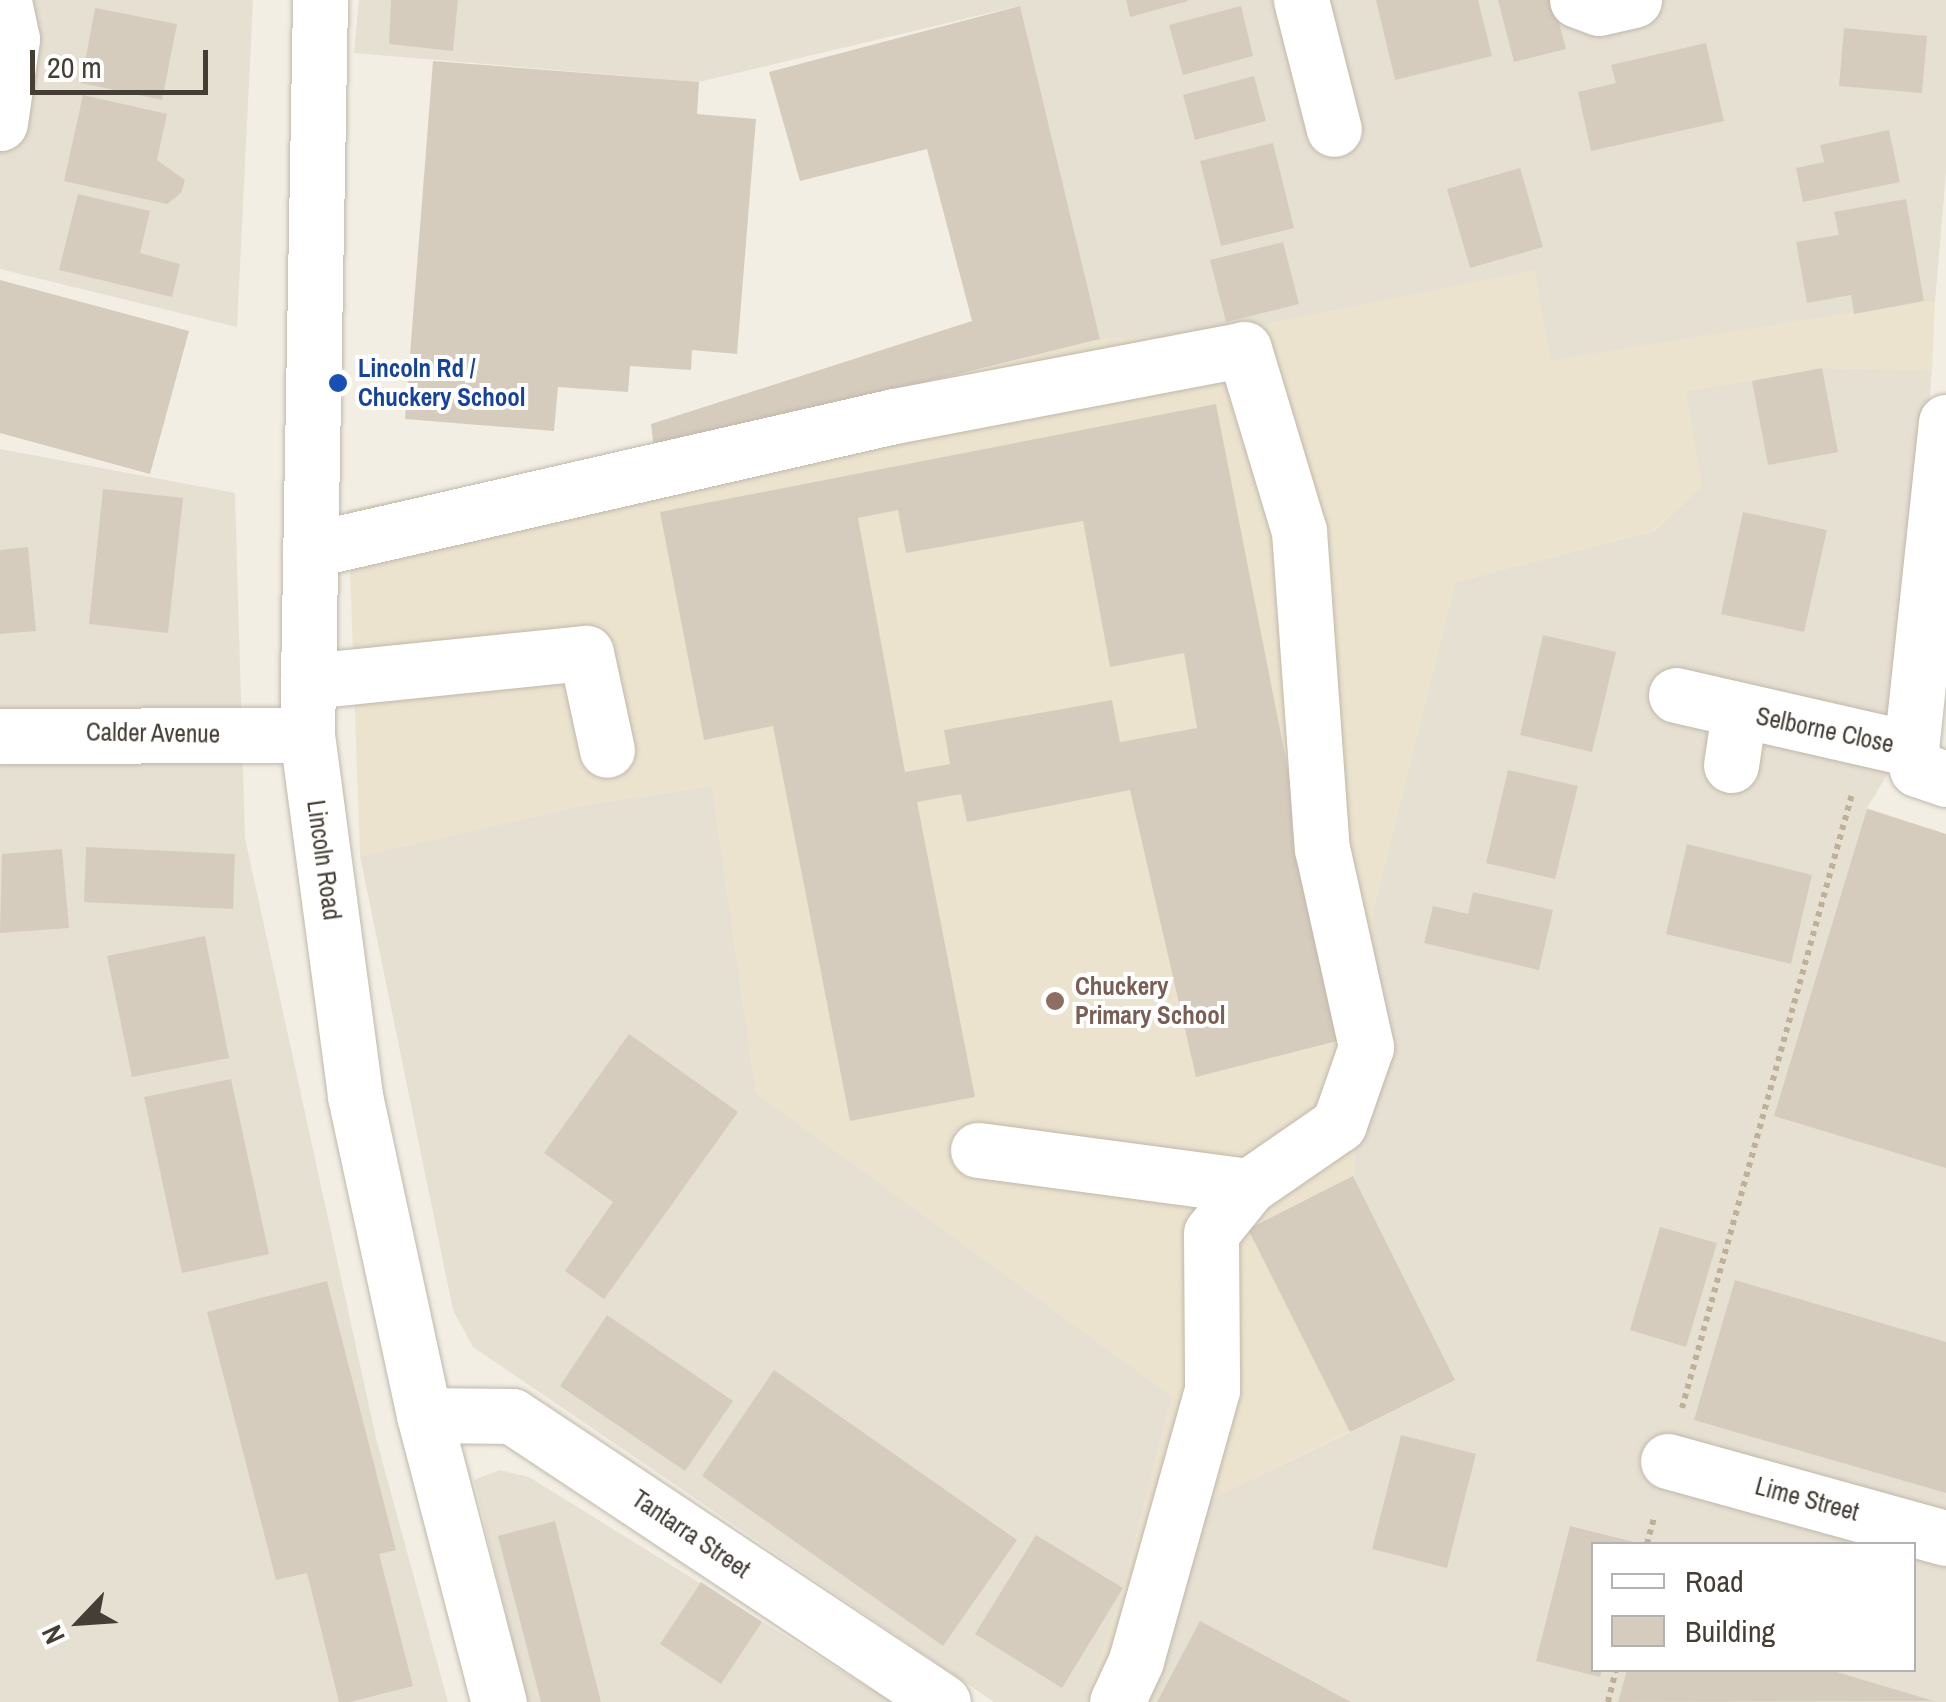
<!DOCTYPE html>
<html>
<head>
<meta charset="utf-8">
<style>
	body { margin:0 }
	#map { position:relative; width:1946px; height:1702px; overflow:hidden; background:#f2eee4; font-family:"Archivo Narrow",sans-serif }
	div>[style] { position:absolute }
	.residential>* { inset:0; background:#e6e0d2 }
	.education>* { inset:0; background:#ebe3ce }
	.building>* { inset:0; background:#d6ccbd }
	.path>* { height:6px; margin-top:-3px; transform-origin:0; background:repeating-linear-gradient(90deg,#bfb198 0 5px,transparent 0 10px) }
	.roads { filter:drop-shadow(0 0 2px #c0b8aa) drop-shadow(0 0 2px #c0b8aa) }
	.minor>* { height:55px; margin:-27.5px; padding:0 27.5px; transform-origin:27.5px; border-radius:27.5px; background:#fff }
	.dots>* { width:28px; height:28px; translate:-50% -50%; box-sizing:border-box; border:5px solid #fff; border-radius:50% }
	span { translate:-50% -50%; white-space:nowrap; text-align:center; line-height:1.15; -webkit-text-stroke:8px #fff; paint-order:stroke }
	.transit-label { font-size:25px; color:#164399; font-weight:700 }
	.left { translate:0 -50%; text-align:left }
	.street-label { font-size:25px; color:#443e34 }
	.education-label { font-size:25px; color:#785e54; font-weight:700 }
	.legend { position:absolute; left:1591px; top:1542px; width:325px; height:130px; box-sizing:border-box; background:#fff; border:2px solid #b4b2ae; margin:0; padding:12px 18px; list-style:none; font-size:30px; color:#443e34 }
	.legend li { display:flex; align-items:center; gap:20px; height:50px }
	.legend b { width:50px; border:2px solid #b4b2ae }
	.north { position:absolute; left:30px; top:1572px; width:100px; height:100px; -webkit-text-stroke:8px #fff; paint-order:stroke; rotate:245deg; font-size:28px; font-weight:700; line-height:40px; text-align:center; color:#443e34 }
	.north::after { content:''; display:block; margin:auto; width:35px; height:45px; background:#443e34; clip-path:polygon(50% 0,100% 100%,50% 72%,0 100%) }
	.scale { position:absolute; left:30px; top:50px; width:178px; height:45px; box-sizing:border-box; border:5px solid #443e34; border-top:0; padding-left:12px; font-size:30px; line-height:35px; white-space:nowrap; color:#443e34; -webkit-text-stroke:8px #fff; paint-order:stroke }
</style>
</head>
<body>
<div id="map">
	<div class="residential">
		<i style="clip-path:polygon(0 0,253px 0,237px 327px,0 269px)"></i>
		<i style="clip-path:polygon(359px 0,1946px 0,1946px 173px,1935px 302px,1550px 361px,1534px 271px,1211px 335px,1100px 339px,1019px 6px,699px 82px,354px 53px)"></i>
		<i style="clip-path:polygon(evenodd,1822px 368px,1932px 370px,1899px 755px,1867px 808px,1946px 834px,1946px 1702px,1132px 1702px,1196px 1506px,1350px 1432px,1353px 1176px,1373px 910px,1455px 582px,1654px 531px,1702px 485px,1685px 391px,1822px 368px,1594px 1544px,1914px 1544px,1914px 1670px,1594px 1670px,1594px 1544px)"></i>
		<i style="clip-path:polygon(0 449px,235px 493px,245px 838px,376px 1438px,448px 1702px,0 1702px)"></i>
		<i style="clip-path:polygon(712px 786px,756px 1093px,1172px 1396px,1123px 1588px,1086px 1702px,994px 1702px,473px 1347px,453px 1310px,360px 856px,590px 804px)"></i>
		<i style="clip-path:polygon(500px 1470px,529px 1477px,892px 1702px,527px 1702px,474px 1480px)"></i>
	</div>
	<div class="education">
		<i style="clip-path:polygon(1534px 270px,1551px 360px,1924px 301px,1935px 302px,1932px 370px,1822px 368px,1686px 391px,1702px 485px,1653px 531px,1455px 582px,1373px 910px,1353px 1176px,1455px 1380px,1197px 1506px,1132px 1702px,1086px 1702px,1123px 1588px,1172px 1396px,756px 1093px,712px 786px,590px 804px,360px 856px,348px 510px,654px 449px,1100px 339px,1211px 335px)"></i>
	</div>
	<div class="building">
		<i style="clip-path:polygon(391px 0,458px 0,453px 51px,389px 44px)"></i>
		<i style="clip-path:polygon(1126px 0,1188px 0,1188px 1px,1130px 17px)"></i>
		<i style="clip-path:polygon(1376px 0,1478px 0,1492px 56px,1395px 80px)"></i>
		<i style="clip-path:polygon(1498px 0,1553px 0,1566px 49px,1514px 62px)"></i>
		<i style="clip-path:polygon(1020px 6px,1100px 339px,654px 449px,651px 424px,972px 321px,927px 149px,800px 181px,769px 72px)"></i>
		<i style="clip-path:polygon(1241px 6px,1253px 56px,1183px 75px,1169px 25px)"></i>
		<i style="clip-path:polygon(95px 8px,177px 24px,162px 100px,81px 83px)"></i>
		<i style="clip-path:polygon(1844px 28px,1927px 36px,1922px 93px,1839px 86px)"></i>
		<i style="clip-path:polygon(1706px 43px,1724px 121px,1591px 151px,1578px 92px,1616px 83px,1611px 65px)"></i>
		<i style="clip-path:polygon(433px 61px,699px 82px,697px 114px,756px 119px,737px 354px,692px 350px,691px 370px,630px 366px,628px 392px,558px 387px,554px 431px,405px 419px)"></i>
		<i style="clip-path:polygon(1254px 76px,1266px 121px,1195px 140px,1183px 95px)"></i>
		<i style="clip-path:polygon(83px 95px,167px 114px,157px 160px,185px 180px,181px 193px,167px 204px,64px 181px)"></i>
		<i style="clip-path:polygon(1889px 130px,1900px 182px,1803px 202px,1796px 168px,1824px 162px,1820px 145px)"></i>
		<i style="clip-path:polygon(1273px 143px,1294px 228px,1221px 246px,1200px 161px)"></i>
		<i style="clip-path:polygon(1520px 168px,1543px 247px,1470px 268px,1447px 189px)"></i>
		<i style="clip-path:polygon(78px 194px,150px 211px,140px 253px,180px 264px,172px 297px,59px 270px)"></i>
		<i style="clip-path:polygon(1906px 199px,1924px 301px,1854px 314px,1851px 295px,1807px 303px,1796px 242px,1839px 235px,1834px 212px)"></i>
		<i style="clip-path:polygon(1283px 242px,1299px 304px,1226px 322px,1210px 260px)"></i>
		<i style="clip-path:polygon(0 280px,189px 331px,150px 474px,0 433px)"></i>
		<i style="clip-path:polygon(1822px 368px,1838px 452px,1768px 465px,1752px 381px)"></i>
		<i style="clip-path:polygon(evenodd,1216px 404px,1341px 1040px,1196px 1077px,1130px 790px,967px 822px,961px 794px,917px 802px,975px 1097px,850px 1121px,773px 726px,704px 740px,660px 512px,1216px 404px,898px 510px,906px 553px,1083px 521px,1110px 667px,1184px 653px,1197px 728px,1120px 742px,1112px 700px,944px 730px,950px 764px,905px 772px,858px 518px,898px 510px)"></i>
		<i style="clip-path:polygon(103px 489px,183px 498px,168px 633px,89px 624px)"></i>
		<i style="clip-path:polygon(1743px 512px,1827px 530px,1804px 632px,1721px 614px)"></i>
		<i style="clip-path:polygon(28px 547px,36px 631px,0 634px,0 550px)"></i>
		<i style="clip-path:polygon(1543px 635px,1616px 652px,1592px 752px,1520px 735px)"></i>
		<i style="clip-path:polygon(1508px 770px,1578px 786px,1555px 879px,1486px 863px)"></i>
		<i style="clip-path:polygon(1867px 809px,1946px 834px,1946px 1168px,1774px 1116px)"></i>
		<i style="clip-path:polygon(1687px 844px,1812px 875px,1791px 964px,1666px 934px)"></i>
		<i style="clip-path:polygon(86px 847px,235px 854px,233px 909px,84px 902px)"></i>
		<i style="clip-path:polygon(62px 849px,69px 928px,0 933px,2px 854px)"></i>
		<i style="clip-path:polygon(1473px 892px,1553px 910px,1539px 970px,1424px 943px,1433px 906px,1468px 914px)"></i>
		<i style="clip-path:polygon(205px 936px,229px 1058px,132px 1077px,107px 956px)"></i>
		<i style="clip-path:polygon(629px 1034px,738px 1112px,604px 1299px,565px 1271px,613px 1202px,544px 1153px)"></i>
		<i style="clip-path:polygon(231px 1079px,269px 1254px,182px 1273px,144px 1097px)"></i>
		<i style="clip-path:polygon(1353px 1176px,1455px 1380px,1350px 1432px,1248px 1229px)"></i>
		<i style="clip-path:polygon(1660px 1227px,1717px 1243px,1686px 1347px,1630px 1330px)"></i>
		<i style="clip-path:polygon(1735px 1280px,1946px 1342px,1946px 1493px,1694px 1420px)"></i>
		<i style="clip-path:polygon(327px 1281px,396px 1550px,379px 1554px,413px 1686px,350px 1702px,339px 1702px,307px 1573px,276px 1580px,207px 1312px)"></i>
		<i style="clip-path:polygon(607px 1315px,733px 1401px,685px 1471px,560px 1386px)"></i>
		<i style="clip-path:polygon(774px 1370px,1017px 1540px,943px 1646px,702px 1476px)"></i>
		<i style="clip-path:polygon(1401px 1435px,1476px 1454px,1447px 1568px,1372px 1549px)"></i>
		<i style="clip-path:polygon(555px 1521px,601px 1702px,541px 1702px,498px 1536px)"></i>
		<i style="clip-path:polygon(1570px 1526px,1638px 1543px,1594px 1544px,1594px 1670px,1602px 1670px,1600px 1677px,1536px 1661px)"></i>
		<i style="clip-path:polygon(1036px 1535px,1123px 1588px,1062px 1688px,975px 1634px)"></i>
		<i style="clip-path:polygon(701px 1582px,762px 1622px,721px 1684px,660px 1644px)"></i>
		<i style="clip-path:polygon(1200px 1621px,1351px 1702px,1157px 1702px)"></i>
		<i style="clip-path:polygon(1627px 1670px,1830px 1670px,1934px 1701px,1618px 1702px)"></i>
	</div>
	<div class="path">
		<i style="left:1682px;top:1408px;width:637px;rotate:-74.52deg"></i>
		<i style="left:1647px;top:1544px;width:28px;rotate:-75deg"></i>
		<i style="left:1608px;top:1702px;width:33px;rotate:-76deg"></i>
	</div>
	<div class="roads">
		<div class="minor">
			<i style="left:320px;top:0;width:735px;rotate:91.01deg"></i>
			<i style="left:307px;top:735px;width:364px;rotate:82.4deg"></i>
			<i style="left:355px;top:1096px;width:326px;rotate:77.8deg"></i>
			<i style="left:424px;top:1415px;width:297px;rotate:75.4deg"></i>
			<i style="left:1301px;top:0;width:133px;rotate:75.7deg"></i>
			<i style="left:1577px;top:0;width:23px;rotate:20deg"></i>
			<i style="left:1599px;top:8px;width:36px;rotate:-13deg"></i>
			<i style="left:0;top:123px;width:85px;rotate:-81.9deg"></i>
			<i style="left:12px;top:39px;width:40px;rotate:-102deg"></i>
			<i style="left:1946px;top:422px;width:329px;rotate:96.1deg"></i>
			<i style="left:1911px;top:749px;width:21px;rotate:73deg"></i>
			<i style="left:1917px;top:769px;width:31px;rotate:19deg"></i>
			<i style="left:310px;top:550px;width:599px;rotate:-12.92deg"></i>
			<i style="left:894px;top:416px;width:356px;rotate:-10.8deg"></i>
			<i style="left:1244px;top:349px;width:190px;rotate:73.2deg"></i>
			<i style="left:1299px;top:531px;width:318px;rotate:85.9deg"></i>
			<i style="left:1322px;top:848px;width:204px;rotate:77.5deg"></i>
			<i style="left:1366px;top:1047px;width:82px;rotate:109.3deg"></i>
			<i style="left:1339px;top:1124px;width:109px;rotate:145.4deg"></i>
			<i style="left:1249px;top:1186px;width:60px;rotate:129deg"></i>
			<i style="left:1211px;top:1233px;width:157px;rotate:89.6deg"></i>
			<i style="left:1212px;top:1390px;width:281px;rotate:105.7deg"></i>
			<i style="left:1136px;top:1661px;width:45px;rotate:114.9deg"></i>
			<i style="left:308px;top:681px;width:279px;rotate:-5.8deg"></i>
			<i style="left:586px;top:653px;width:99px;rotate:77.8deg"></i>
			<i style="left:1676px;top:695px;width:241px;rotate:12.9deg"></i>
			<i style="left:0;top:736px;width:307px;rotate:-0.2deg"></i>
			<i style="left:1731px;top:765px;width:54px;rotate:-81.4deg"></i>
			<i style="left:978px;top:1150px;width:273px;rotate:7.6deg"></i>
			<i style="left:424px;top:1415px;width:88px;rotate:0.7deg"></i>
			<i style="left:512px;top:1416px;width:517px;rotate:33.57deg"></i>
			<i style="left:1668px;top:1461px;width:288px;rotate:15.5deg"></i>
		</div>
	</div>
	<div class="dots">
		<i style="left:338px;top:383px;background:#1a4fb4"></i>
		<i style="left:1055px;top:1001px;background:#8d6e63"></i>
	</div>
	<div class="transit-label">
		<span class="left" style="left:358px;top:383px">Lincoln Rd /<br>Chuckery School</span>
	</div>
	<div class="street-label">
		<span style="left:1825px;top:730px;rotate:12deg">Selborne Close</span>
		<span style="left:153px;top:733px;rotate:1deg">Calder Avenue</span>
		<span style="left:324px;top:860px;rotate:82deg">Lincoln Road</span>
		<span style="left:1807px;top:1499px;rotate:15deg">Lime Street</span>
		<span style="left:691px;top:1534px;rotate:34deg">Tantarra Street</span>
	</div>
	<div class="education-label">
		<span class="left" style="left:1075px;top:1001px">Chuckery<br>Primary School</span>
	</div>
	<ul class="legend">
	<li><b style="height:12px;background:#fff"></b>Road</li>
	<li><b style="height:28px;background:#d6ccbd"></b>Building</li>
	</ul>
	<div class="north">N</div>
	<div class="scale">20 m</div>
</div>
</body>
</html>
